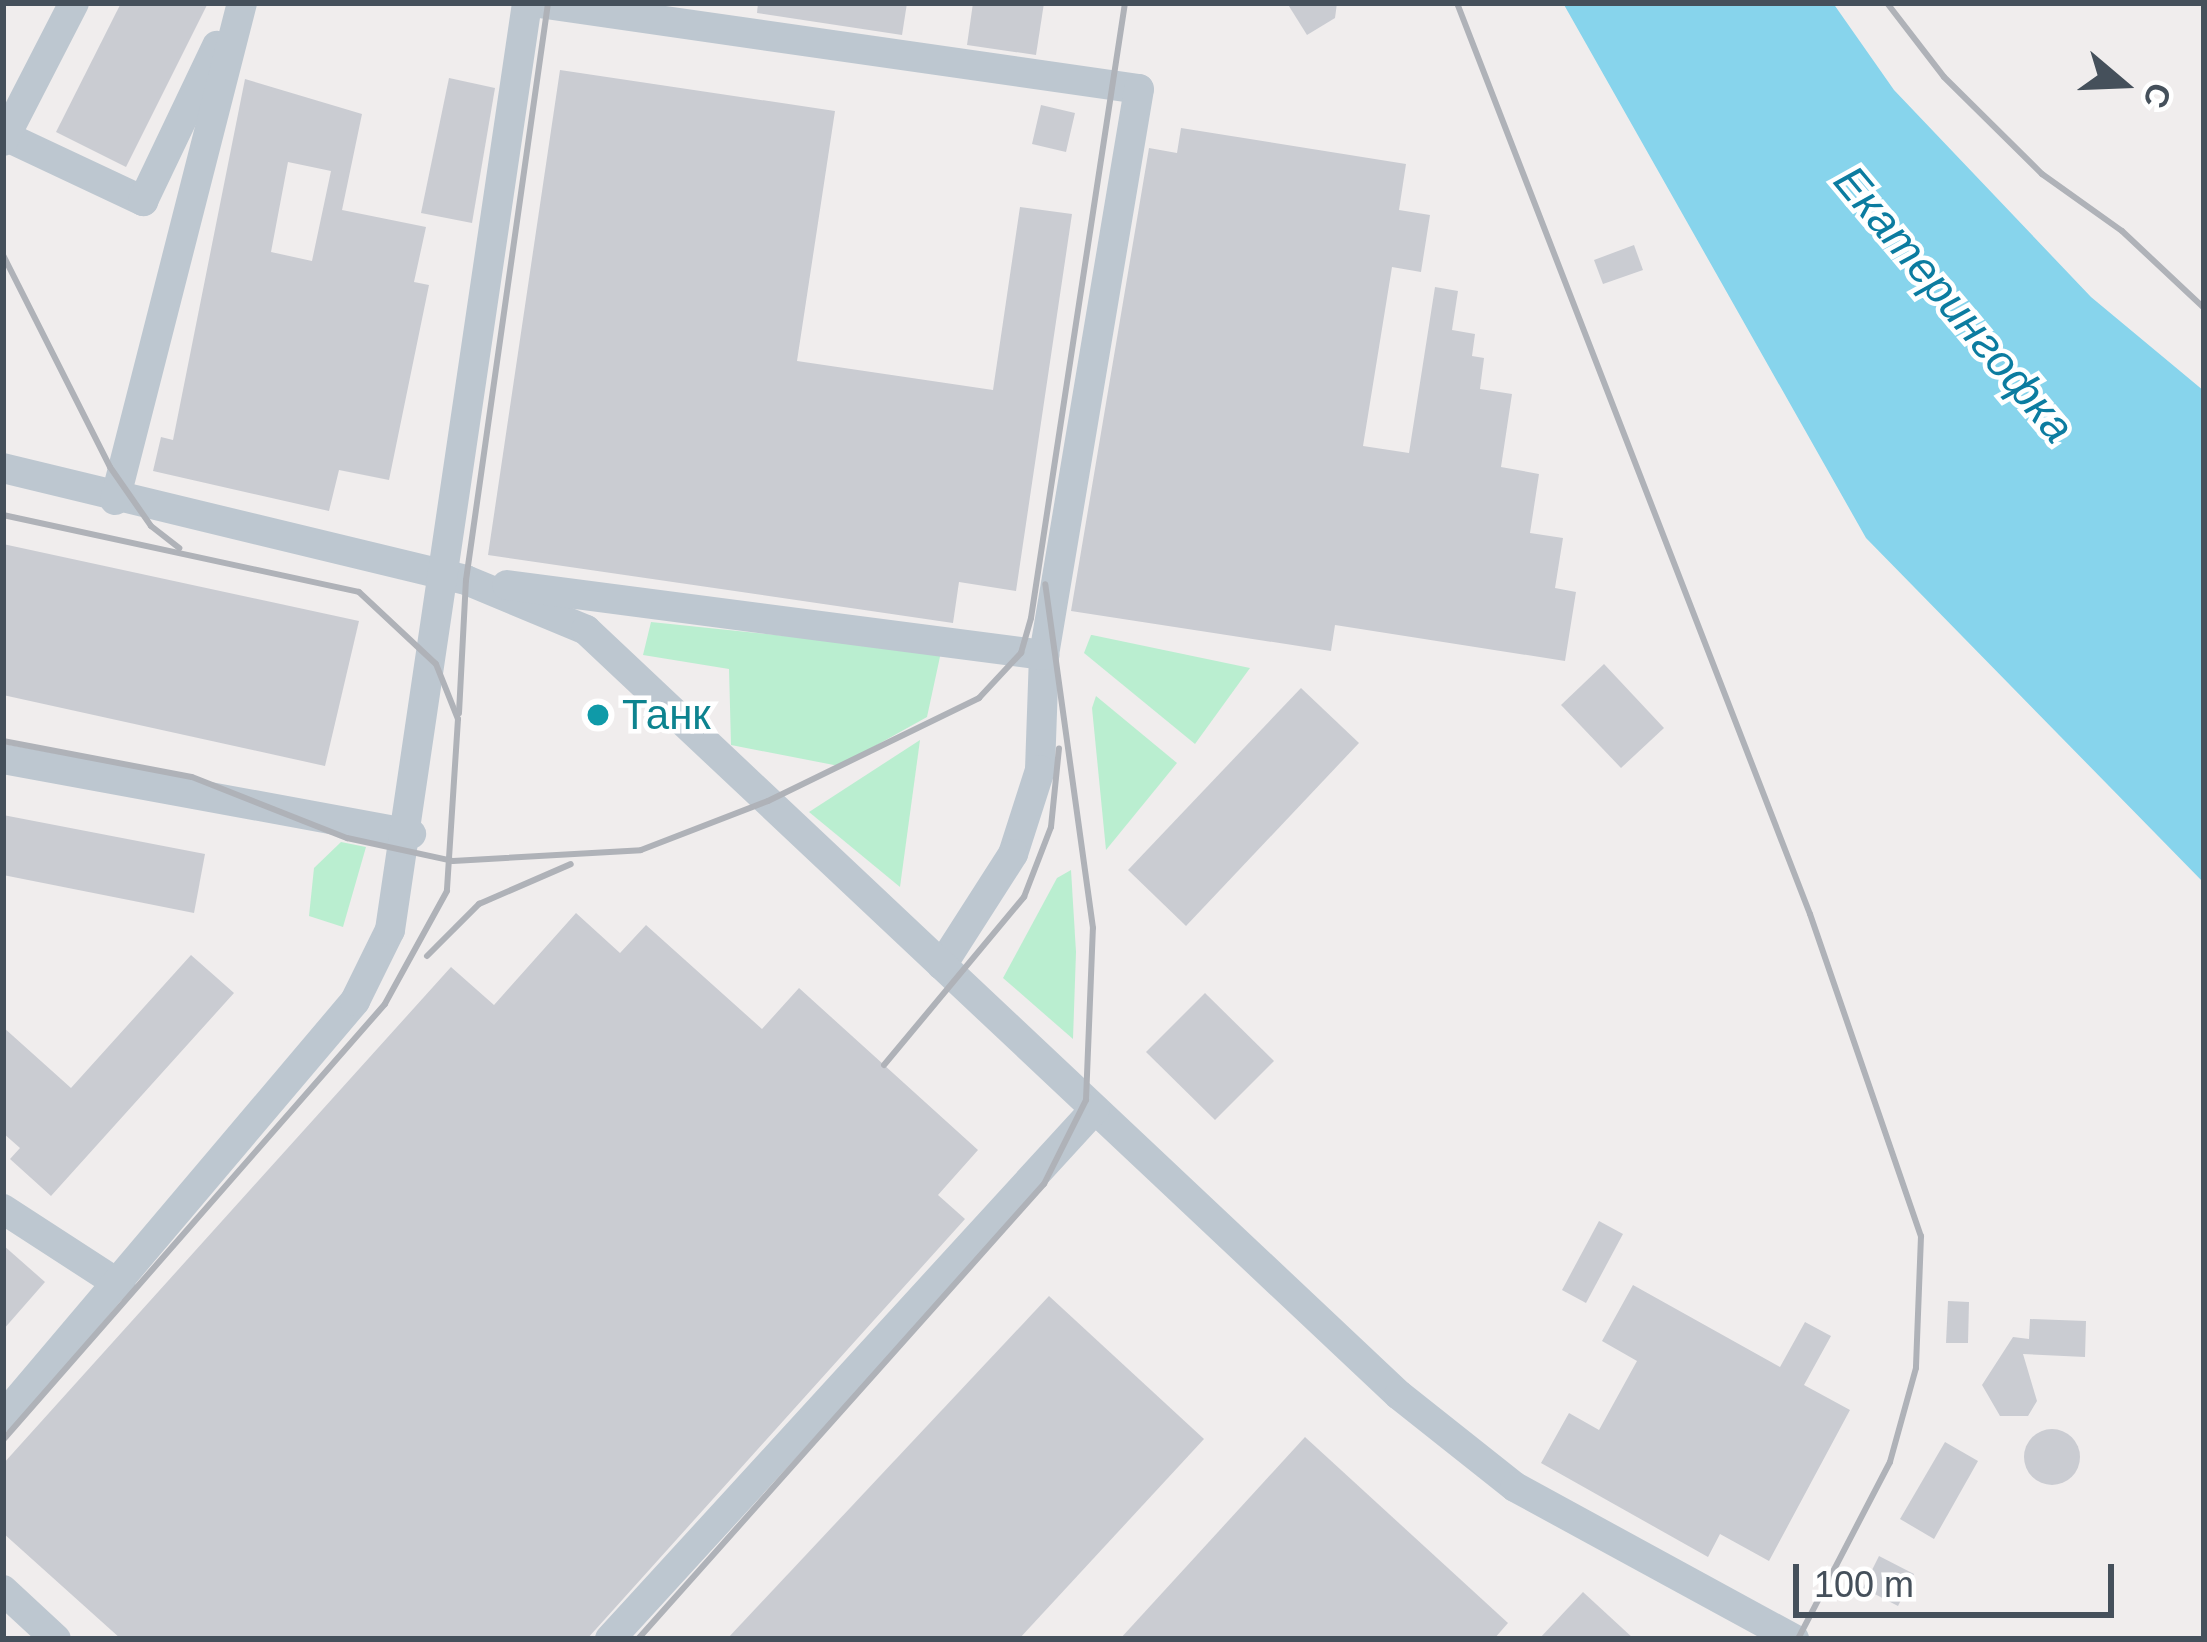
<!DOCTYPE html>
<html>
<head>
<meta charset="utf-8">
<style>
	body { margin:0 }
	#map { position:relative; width:2207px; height:1642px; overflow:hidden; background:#f0eded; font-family:Arial,sans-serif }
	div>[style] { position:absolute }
	.green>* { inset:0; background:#baeed0 }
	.water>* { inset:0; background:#87d4ec }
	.building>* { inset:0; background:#caccd2 }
	.round { border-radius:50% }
	.minor>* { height:30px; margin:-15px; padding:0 15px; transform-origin:15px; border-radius:15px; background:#bdc7d0 }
	.rail>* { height:6px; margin:-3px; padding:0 3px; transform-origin:3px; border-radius:3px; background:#afb2b8 }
	.dots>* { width:33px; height:33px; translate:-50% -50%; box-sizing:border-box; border:6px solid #fff; border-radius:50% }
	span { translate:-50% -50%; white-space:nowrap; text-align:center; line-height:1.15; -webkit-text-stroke:9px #fff; paint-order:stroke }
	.culture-label { font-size:42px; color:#0d838f }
	.left { translate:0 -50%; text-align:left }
	.water-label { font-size:45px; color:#0c7ca0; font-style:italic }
	.frame { position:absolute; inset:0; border:6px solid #45505b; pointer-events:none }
	.north { position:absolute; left:2063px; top:24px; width:120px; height:120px; -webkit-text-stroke:9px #fff; paint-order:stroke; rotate:109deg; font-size:33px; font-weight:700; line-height:48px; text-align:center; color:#45505b }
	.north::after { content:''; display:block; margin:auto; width:42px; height:54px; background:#45505b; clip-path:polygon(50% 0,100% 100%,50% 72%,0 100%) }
	.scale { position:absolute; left:1793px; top:1564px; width:321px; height:54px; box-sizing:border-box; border:6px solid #45505b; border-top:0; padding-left:15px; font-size:36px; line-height:42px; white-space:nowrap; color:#45505b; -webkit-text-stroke:9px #fff; paint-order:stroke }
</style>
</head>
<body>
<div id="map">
	<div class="green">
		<i style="clip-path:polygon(651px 622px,941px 652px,927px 717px,839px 766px,731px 745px,729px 669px,643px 655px)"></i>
		<i style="clip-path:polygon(1091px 635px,1092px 635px,1250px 668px,1195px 744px,1084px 653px)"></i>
		<i style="clip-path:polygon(1096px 696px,1177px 763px,1106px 850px,1092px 708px)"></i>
		<i style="clip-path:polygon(920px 740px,900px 887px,809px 812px)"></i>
		<i style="clip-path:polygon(341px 842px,366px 847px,343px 927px,309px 916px,314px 868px)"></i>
		<i style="clip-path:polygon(1071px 870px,1076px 952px,1073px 1039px,1003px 978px,1057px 878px)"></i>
	</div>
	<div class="water">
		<i style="clip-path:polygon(1563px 3px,1833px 3px,1894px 90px,2091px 297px,2204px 391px,2204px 883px,1866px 538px)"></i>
	</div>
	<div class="building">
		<i style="clip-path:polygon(121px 3px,208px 3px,126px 167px,56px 132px)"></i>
		<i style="clip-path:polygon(758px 3px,907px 3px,902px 35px,757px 13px)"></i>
		<i style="clip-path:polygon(973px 3px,1044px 3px,1036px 55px,967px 45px)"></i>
		<i style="clip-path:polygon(1287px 3px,1337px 3px,1335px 18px,1307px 35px)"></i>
		<i style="clip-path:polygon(560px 70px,835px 111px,797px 361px,993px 390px,1020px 207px,1072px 214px,1016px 591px,959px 582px,953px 623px,488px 555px)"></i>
		<i style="clip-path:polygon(449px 78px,495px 88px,472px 223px,421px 213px)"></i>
		<i style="clip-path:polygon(evenodd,245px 79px,362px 114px,342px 210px,426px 227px,414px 282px,429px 285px,389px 480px,339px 470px,329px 511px,153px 471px,161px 437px,173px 440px,245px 79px,288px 162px,331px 171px,312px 261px,271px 252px,288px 162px)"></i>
		<i style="clip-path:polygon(1041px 105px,1075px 113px,1066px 152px,1032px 144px)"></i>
		<i style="clip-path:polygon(1181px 128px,1406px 164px,1399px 210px,1430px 215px,1421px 272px,1392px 267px,1363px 446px,1409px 453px,1435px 287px,1458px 291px,1452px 330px,1475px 334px,1472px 356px,1484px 358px,1480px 389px,1512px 394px,1501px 467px,1539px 474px,1530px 533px,1563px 538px,1555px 588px,1576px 592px,1565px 661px,1335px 625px,1331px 651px,1071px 611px,1149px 148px,1177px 153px)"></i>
		<i style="clip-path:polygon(1634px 245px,1643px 270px,1603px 284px,1594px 260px)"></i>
		<i style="clip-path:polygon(3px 544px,359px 621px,325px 766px,3px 695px)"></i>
		<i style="clip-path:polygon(1604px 664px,1664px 728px,1621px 768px,1561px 705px)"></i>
		<i style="clip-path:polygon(1301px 688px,1359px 743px,1186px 926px,1128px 870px)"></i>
		<i style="clip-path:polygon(3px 815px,205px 854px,194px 913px,3px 875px)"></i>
		<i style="clip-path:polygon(576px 913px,620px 953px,646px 925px,762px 1029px,799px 988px,978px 1150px,938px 1195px,965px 1219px,587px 1639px,121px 1639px,3px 1533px,3px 1464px,451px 967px,494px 1005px)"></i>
		<i style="clip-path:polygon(191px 955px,234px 993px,51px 1196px,10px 1159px,20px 1148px,3px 1133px,3px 1027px,71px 1088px)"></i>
		<i style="clip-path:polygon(1205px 993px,1274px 1061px,1215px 1120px,1146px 1052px)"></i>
		<i style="clip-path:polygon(1599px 1221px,1623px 1234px,1586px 1303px,1562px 1290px)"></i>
		<i style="clip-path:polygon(3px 1245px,45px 1282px,3px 1330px)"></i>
		<i style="clip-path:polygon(1633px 1285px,1780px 1367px,1805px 1322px,1831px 1336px,1804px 1385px,1850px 1410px,1769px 1561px,1720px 1534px,1708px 1557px,1541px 1463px,1569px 1413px,1599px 1430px,1637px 1361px,1602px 1341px)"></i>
		<i style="clip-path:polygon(1049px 1296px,1204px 1439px,1019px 1639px,727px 1639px)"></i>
		<i style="clip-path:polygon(1948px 1301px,1969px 1302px,1968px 1343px,1946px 1343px)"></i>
		<i style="clip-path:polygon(2030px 1319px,2086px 1321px,2085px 1357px,2023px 1354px,2037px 1401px,2028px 1416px,2000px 1416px,1982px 1385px,2013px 1337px,2029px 1339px)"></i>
		<i class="round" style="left:2024px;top:1429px;width:56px;height:56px"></i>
		<i style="clip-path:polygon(1305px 1437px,1508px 1623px,1494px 1639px,1120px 1639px)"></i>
		<i style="clip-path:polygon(1945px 1442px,1978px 1461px,1934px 1539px,1900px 1519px)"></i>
		<i style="clip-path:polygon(1879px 1556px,1914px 1574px,1898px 1606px,1863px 1588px)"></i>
		<i style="clip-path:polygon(1583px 1592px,1634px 1639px,1539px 1639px)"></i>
	</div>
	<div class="minor">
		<i style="left:539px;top:3px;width:606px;rotate:8.16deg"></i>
		<i style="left:1139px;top:89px;width:574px;rotate:99.53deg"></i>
		<i style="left:1044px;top:655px;width:115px;rotate:92deg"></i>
		<i style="left:1040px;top:770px;width:88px;rotate:107.8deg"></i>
		<i style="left:1013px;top:854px;width:132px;rotate:122.6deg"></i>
		<i style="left:5px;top:136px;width:153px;rotate:25.2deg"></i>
		<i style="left:143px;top:201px;width:172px;rotate:-64.5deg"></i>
		<i style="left:3px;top:141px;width:155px;rotate:-62.8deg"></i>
		<i style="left:3px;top:468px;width:476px;rotate:13.6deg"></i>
		<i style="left:466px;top:580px;width:130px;rotate:22.6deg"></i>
		<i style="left:586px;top:630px;width:1116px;rotate:43.26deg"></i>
		<i style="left:1399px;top:1395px;width:148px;rotate:38.4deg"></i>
		<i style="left:1515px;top:1487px;width:318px;rotate:28.6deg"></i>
		<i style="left:115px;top:500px;width:513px;rotate:-75.67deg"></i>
		<i style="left:507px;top:585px;width:542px;rotate:7.43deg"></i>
		<i style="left:3px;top:759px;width:415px;rotate:10.4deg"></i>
		<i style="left:3px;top:1209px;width:140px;rotate:33deg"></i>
		<i style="left:3px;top:1417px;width:545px;rotate:-49.76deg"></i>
		<i style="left:355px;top:1001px;width:79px;rotate:-63.8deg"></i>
		<i style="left:390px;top:930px;width:937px;rotate:-81.59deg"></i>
		<i style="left:3px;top:1590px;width:72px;rotate:42.8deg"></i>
		<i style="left:610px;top:1639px;width:718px;rotate:-47.54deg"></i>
	</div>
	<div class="rail">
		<i style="left:1457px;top:3px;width:977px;rotate:68.82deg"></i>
		<i style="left:1810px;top:914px;width:341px;rotate:71deg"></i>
		<i style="left:1921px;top:1236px;width:132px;rotate:92.2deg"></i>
		<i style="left:1916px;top:1368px;width:98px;rotate:105.5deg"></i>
		<i style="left:1890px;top:1462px;width:199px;rotate:117.5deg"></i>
		<i style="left:1887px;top:3px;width:93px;rotate:52.4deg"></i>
		<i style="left:1944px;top:77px;width:138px;rotate:44.7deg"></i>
		<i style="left:2042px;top:174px;width:98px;rotate:35.5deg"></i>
		<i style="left:2122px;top:231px;width:112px;rotate:43.2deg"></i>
		<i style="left:3px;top:255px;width:237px;rotate:63.2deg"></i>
		<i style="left:110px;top:467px;width:72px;rotate:55.2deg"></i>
		<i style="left:151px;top:526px;width:36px;rotate:38deg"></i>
		<i style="left:3px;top:515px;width:364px;rotate:12.2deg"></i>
		<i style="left:359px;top:592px;width:105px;rotate:43.1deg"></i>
		<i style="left:436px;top:664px;width:59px;rotate:68.2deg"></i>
		<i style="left:458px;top:719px;width:172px;rotate:93.7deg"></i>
		<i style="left:447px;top:891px;width:129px;rotate:118.8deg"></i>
		<i style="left:385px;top:1004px;width:580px;rotate:131.22deg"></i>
		<i style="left:459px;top:713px;width:133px;rotate:-87deg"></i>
		<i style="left:466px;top:580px;width:583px;rotate:-81.91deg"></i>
		<i style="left:3px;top:741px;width:192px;rotate:10.8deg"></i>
		<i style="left:192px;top:777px;width:167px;rotate:21.5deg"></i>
		<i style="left:347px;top:838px;width:108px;rotate:12.2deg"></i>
		<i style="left:453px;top:861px;width:188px;rotate:-3.3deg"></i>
		<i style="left:641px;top:850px;width:136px;rotate:-21.1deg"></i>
		<i style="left:768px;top:801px;width:235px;rotate:-26deg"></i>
		<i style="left:979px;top:698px;width:62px;rotate:-47deg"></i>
		<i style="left:1021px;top:653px;width:36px;rotate:-74deg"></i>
		<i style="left:1031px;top:618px;width:622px;rotate:-81.31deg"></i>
		<i style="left:427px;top:956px;width:74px;rotate:-45deg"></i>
		<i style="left:479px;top:904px;width:100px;rotate:-23.5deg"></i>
		<i style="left:884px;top:1065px;width:219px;rotate:-50.2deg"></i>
		<i style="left:1024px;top:897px;width:75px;rotate:-68.9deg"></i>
		<i style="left:1051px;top:827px;width:79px;rotate:-84.2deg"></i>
		<i style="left:638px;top:1639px;width:610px;rotate:-48.26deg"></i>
		<i style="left:1044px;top:1184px;width:94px;rotate:-63.4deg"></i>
		<i style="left:1086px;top:1100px;width:172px;rotate:-87.7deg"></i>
		<i style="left:1093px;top:928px;width:347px;rotate:-97.9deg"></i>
	</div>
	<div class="dots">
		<i style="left:598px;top:715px;background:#0f9aa8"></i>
	</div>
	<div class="culture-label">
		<span class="left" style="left:622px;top:715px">Танк</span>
	</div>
	<div class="water-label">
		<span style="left:1954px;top:304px;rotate:50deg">Екатерингофка</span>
	</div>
	<div class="frame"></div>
	<div class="north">С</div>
	<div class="scale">100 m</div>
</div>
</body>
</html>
